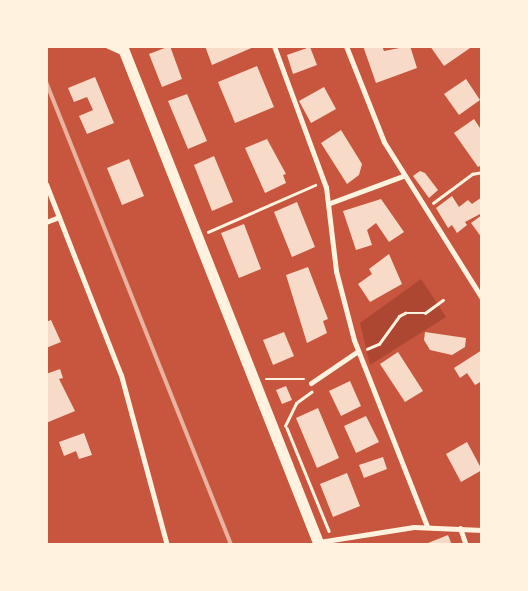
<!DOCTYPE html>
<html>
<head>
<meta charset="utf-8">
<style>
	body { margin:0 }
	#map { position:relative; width:528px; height:591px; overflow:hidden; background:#c8553d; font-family:Merriweather,serif }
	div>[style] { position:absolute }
	.green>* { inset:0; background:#ae4732 }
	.building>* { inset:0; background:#f7dbc8 }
	.path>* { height:2.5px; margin:-1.25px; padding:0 1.25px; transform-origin:1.25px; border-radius:1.25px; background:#fff3e0 }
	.minor>* { height:5px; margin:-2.5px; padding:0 2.5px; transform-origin:2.5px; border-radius:2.5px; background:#fff3e0 }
	.primary>* { height:11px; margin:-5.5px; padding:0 5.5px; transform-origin:5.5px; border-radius:5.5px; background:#fff3e0 }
	.rail>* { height:4px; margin:-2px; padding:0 2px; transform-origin:2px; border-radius:2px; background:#e9b49f }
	span { translate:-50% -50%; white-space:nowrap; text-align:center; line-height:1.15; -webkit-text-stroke:5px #fff3e0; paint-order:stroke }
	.frame { position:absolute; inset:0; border:48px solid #fff3e0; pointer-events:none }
</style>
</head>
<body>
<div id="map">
	<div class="green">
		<i style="clip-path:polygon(421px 279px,446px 317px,370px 365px,360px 323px)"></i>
	</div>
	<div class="building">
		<i style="clip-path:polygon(170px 46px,182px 79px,162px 87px,149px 54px)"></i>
		<i style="clip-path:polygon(205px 46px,256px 46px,212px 65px)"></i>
		<i style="clip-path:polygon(363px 46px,382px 46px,384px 51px,410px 46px,417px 68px,376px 83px)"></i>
		<i style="clip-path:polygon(430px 46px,473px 46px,444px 66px)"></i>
		<i style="clip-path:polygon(310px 47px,317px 65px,293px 74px,287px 55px)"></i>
		<i style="clip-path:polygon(257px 66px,274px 107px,235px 123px,218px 82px)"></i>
		<i style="clip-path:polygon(95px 77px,114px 123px,87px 134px,79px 116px,93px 110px,87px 97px,74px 102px,68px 88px)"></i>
		<i style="clip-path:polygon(466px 79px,480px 100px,459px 115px,444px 94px)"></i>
		<i style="clip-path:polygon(324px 87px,336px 109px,311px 123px,299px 101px)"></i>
		<i style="clip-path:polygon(187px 94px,207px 141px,188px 149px,168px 101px)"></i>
		<i style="clip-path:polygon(474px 119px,482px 131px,482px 165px,478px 167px,454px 133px)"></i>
		<i style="clip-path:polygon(341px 130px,362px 164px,359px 175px,347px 184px,321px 143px)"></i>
		<i style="clip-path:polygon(267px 139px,286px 174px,283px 175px,286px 183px,265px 193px,245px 148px)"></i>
		<i style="clip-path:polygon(214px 156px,233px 202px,212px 211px,194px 165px)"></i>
		<i style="clip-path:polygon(129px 159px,144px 196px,122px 205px,107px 168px)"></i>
		<i style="clip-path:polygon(420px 171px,425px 173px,438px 190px,429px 198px,413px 176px)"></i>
		<i style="clip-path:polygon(452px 196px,459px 207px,468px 200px,472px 204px,482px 197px,482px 213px,465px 222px,467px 225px,457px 233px,452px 225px,448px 228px,436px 208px)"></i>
		<i style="clip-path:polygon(381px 199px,404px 232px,389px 242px,376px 223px,367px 230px,372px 245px,356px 250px,343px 211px)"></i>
		<i style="clip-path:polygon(297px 202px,315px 247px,292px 257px,274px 212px)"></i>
		<i style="clip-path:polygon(482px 215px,482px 238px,471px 223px)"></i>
		<i style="clip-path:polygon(244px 224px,261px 269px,239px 278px,221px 233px)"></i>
		<i style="clip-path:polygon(389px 254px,402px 284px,370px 302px,358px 284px,372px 274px,369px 269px)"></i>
		<i style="clip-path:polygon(308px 267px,328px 319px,323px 321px,327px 333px,307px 343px,286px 275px)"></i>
		<i style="clip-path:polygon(51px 320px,61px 342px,46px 348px,46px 322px)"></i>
		<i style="clip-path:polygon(284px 332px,294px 356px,273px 365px,263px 340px)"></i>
		<i style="clip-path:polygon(425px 332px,466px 338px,465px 347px,452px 355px,430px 350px,424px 340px)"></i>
		<i style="clip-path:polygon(482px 350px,482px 381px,475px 385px,467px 373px,460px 378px,454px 368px)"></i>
		<i style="clip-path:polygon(398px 352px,423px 391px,405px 402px,380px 364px)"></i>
		<i style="clip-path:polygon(60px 369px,63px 378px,59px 379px,75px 411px,46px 423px,46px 374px)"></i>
		<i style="clip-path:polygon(350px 381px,361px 406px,341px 416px,329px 391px)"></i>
		<i style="clip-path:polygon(286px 386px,292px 400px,282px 404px,276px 390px)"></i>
		<i style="clip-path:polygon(318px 408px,339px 458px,317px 468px,296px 418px)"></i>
		<i style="clip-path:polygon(366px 416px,379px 442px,356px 453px,344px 426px)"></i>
		<i style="clip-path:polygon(84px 433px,92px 455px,79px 459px,76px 451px,64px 456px,59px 442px)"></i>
		<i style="clip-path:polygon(467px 442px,482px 470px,461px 482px,446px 454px)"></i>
		<i style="clip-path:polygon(383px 457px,387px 469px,364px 478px,359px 465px)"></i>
		<i style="clip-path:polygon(347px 473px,360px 506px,333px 517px,320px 484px)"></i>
		<i style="clip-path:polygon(448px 535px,452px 545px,423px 545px)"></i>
	</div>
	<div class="path">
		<i style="left:433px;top:203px;width:49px;rotate:-36.6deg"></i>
		<i style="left:472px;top:174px;width:10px;rotate:-11deg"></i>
		<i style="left:208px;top:232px;width:117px;rotate:-23.7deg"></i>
		<i style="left:367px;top:349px;width:13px;rotate:-23deg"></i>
		<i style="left:379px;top:344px;width:34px;rotate:-54deg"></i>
		<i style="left:399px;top:316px;width:7px;rotate:-27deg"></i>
		<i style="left:405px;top:313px;width:20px"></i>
		<i style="left:425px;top:313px;width:22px;rotate:-36deg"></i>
		<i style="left:266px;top:379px;width:38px"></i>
		<i style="left:285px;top:426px;width:25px;rotate:-64deg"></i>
		<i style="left:296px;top:403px;width:19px;rotate:-36deg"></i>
		<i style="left:287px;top:428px;width:111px;rotate:67.8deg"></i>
	</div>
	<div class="minor">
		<i style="left:108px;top:46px;width:17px;rotate:24deg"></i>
		<i style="left:274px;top:46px;width:150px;rotate:69.8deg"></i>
		<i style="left:326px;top:187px;width:85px;rotate:83.2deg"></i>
		<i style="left:336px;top:271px;width:71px;rotate:75.4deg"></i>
		<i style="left:354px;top:340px;width:200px;rotate:68.6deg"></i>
		<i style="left:346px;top:46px;width:103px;rotate:68.4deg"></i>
		<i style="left:384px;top:142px;width:184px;rotate:57.9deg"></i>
		<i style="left:46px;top:184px;width:205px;rotate:68.6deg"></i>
		<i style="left:121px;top:375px;width:176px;rotate:74.9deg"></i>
		<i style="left:330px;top:203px;width:78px;rotate:-20.3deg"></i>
		<i style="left:46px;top:222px;width:14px;rotate:-21deg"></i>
		<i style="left:311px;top:383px;width:57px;rotate:-34.2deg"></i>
		<i style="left:460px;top:528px;width:18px;rotate:71deg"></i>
		<i style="left:319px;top:542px;width:96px;rotate:-9deg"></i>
		<i style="left:414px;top:527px;width:68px;rotate:2.5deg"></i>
	</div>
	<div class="primary">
		<i style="left:122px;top:46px;width:536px;rotate:68.46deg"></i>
	</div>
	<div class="rail">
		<i style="left:46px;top:82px;width:499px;rotate:68.2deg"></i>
	</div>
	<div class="frame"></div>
</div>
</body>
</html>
